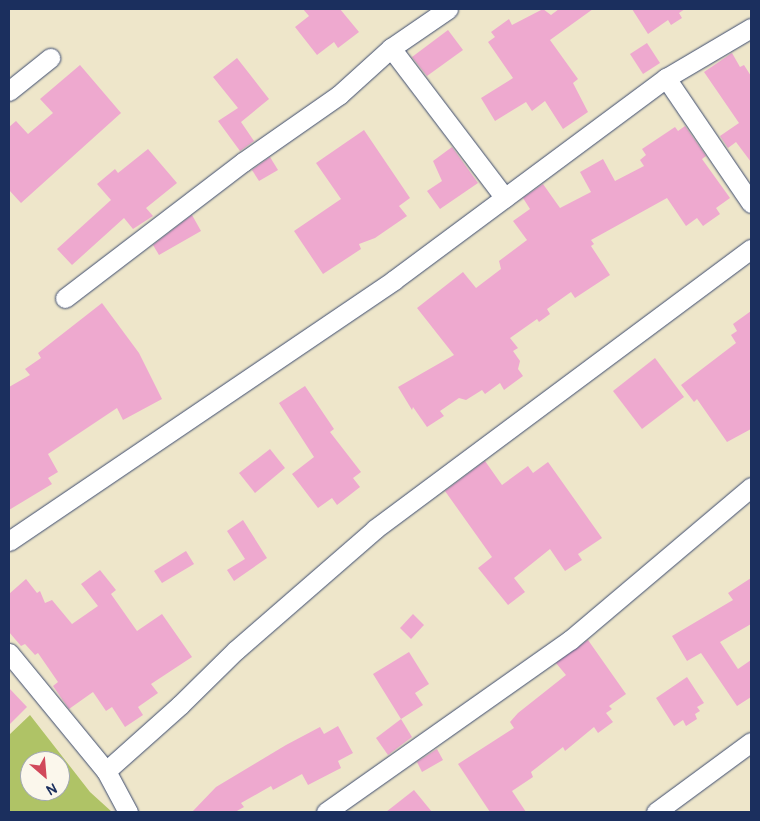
<!DOCTYPE html>
<html>
<head>
<meta charset="utf-8">
<style>
	body { margin:0 }
	#map { position:relative; width:760px; height:821px; overflow:hidden; background:#eee6ca; font-family:Pangolin,sans-serif }
	div>[style] { position:absolute }
	.green>* { inset:0; background:#afc366 }
	.building>* { inset:0; background:#eea9cf }
	.roads { filter:drop-shadow(0 0 1px #3b4a6e) drop-shadow(0 0 1px #3b4a6e) }
	.street>* { height:19px; margin:-9.5px; padding:0 9.5px; transform-origin:9.5px; border-radius:9.5px; background:#fff }
	span { translate:-50% -50%; white-space:nowrap; text-align:center; line-height:1.15; -webkit-text-stroke:4px #fbf7ec; paint-order:stroke }
	.frame { position:absolute; inset:0; border:10px solid #1b2f5e; pointer-events:none }
	.north { position:absolute; left:20px; top:751px; width:50px; height:50px; box-sizing:border-box; background:#fbf7ec; border:1px solid #a1a7b3; border-radius:50%; rotate:153deg; font-size:14px; font-weight:700; line-height:20px; text-align:center; color:#1b2f5e }
	.north::after { content:''; display:block; margin:auto; width:18px; height:22px; background:#d1495b; clip-path:polygon(50% 0,100% 100%,50% 72%,0 100%) }
</style>
</head>
<body>
<div id="map">
	<div class="green">
		<i style="clip-path:polygon(evenodd,30px 715px,90px 792px,112px 812px,9px 812px,9px 735px,30px 715px,30px 761px,60px 761px,60px 791px,30px 791px,30px 761px)"></i>
	</div>
	<div class="building">
		<i style="clip-path:polygon(303px 9px,340px 9px,359px 32px,338px 48px,334px 42px,317px 55px,295px 27px,309px 16px)"></i>
		<i style="clip-path:polygon(543px 9px,551px 15px,559px 9px,593px 9px,550px 40px,578px 79px,573px 83px,588px 112px,563px 129px,545px 101px,532px 111px,526px 102px,495px 121px,481px 98px,513px 78px,488px 42px,495px 37px,491px 32px,509px 19px,512px 25px)"></i>
		<i style="clip-path:polygon(632px 9px,685px 9px,679px 13px,682px 18px,671px 25px,668px 20px,648px 34px)"></i>
		<i style="clip-path:polygon(448px 30px,463px 50px,427px 76px,412px 57px)"></i>
		<i style="clip-path:polygon(647px 43px,660px 63px,643px 74px,630px 54px)"></i>
		<i style="clip-path:polygon(732px 53px,740px 67px,744px 65px,751px 76px,751px 162px,736px 142px,728px 148px,720px 136px,739px 123px,704px 72px)"></i>
		<i style="clip-path:polygon(237px 58px,269px 99px,241px 122px,254px 141px,240px 151px,218px 121px,238px 108px,213px 77px)"></i>
		<i style="clip-path:polygon(80px 65px,121px 113px,21px 203px,9px 190px,9px 127px,16px 121px,28px 134px,53px 113px,40px 99px)"></i>
		<i style="clip-path:polygon(685px 126px,706px 156px,702px 159px,730px 198px,716px 208px,720px 214px,703px 226px,697px 218px,686px 226px,667px 198px,591px 240px,594px 244px,591px 246px,610px 275px,575px 298px,571px 292px,547px 309px,550px 314px,539px 322px,537px 319px,510px 338px,518px 348px,513px 351px,520px 361px,518px 369px,523px 376px,504px 390px,500px 383px,485px 394px,482px 390px,466px 400px,459px 398px,440px 411px,444px 416px,427px 427px,413px 407px,412px 410px,398px 387px,454px 355px,417px 308px,463px 272px,476px 288px,501px 269px,499px 261px,527px 240px,513px 221px,530px 209px,523px 198px,543px 184px,560px 208px,591px 192px,580px 172px,603px 159px,615px 181px,644px 166px,640px 160px,646px 155px,642px 149px,675px 127px,678px 131px)"></i>
		<i style="clip-path:polygon(364px 130px,410px 198px,399px 206px,407px 216px,375px 238px,359px 244px,361px 249px,323px 274px,294px 231px,341px 199px,316px 163px)"></i>
		<i style="clip-path:polygon(452px 147px,478px 183px,440px 209px,427px 191px,442px 181px,433px 161px)"></i>
		<i style="clip-path:polygon(148px 149px,177px 183px,146px 208px,153px 216px,133px 229px,124px 218px,72px 265px,57px 249px,111px 200px,97px 184px,115px 169px,118px 173px)"></i>
		<i style="clip-path:polygon(270px 157px,278px 170px,259px 181px,252px 170px)"></i>
		<i style="clip-path:polygon(192px 215px,201px 231px,159px 255px,153px 245px)"></i>
		<i style="clip-path:polygon(102px 303px,139px 353px,162px 399px,123px 420px,117px 408px,48px 454px,58px 472px,48px 478px,52px 484px,9px 510px,9px 387px,30px 375px,25px 369px,41px 358px,38px 353px)"></i>
		<i style="clip-path:polygon(751px 311px,751px 429px,727px 442px,697px 399px,694px 402px,681px 385px,736px 343px,731px 335px,737px 331px,733px 324px)"></i>
		<i style="clip-path:polygon(655px 358px,684px 397px,642px 429px,613px 391px)"></i>
		<i style="clip-path:polygon(305px 386px,334px 429px,330px 432px,361px 472px,353px 478px,360px 487px,337px 505px,332px 498px,318px 508px,292px 474px,314px 457px,279px 403px)"></i>
		<i style="clip-path:polygon(270px 449px,285px 468px,255px 493px,239px 473px)"></i>
		<i style="clip-path:polygon(485px 461px,502px 485px,528px 466px,533px 473px,548px 462px,602px 538px,578px 554px,582px 560px,565px 571px,550px 549px,514px 578px,525px 592px,508px 605px,478px 568px,492px 557px,445px 491px)"></i>
		<i style="clip-path:polygon(243px 520px,267px 558px,234px 581px,227px 570px,245px 559px,227px 531px)"></i>
		<i style="clip-path:polygon(186px 551px,194px 564px,162px 583px,154px 571px)"></i>
		<i style="clip-path:polygon(100px 570px,116px 590px,111px 594px,137px 631px,162px 614px,192px 657px,151px 684px,158px 693px,138px 707px,143px 715px,125px 727px,112px 707px,106px 711px,93px 692px,69px 709px,53px 686px,58px 682px,38px 653px,35px 655px,25px 644px,21px 646px,9px 632px,9px 594px,26px 579px,37px 593px,40px 591px,45px 603px,52px 600px,72px 624px,98px 606px,81px 584px)"></i>
		<i style="clip-path:polygon(751px 578px,751px 624px,720px 642px,738px 669px,751px 660px,751px 697px,737px 706px,701px 653px,687px 661px,672px 636px,733px 600px,728px 593px)"></i>
		<i style="clip-path:polygon(413px 614px,424px 625px,411px 639px,400px 628px)"></i>
		<i style="clip-path:polygon(588px 640px,626px 694px,609px 706px,612px 709px,606px 713px,613px 722px,598px 733px,594px 727px,565px 751px,563px 747px,531px 772px,533px 777px,512px 791px,526px 812px,490px 812px,458px 764px,514px 728px,510px 722px,518px 713px,566px 675px,556px 663px)"></i>
		<i style="clip-path:polygon(409px 652px,429px 684px,415px 693px,423px 705px,401px 719px,373px 674px)"></i>
		<i style="clip-path:polygon(687px 677px,704px 703px,697px 707px,700px 711px,695px 714px,697px 719px,686px 726px,683px 720px,674px 726px,656px 698px)"></i>
		<i style="clip-path:polygon(9px 688px,27px 707px,9px 725px)"></i>
		<i style="clip-path:polygon(401px 719px,412px 737px,388px 755px,376px 738px)"></i>
		<i style="clip-path:polygon(338px 726px,353px 753px,338px 761px,341px 768px,308px 785px,302px 774px,273px 790px,271px 786px,241px 803px,244px 807px,235px 812px,192px 812px,216px 787px,286px 745px,320px 727px,324px 734px)"></i>
		<i style="clip-path:polygon(437px 749px,443px 760px,422px 772px,417px 762px)"></i>
		<i style="clip-path:polygon(414px 790px,432px 812px,386px 812px)"></i>
	</div>
	<div class="roads">
		<div class="street">
			<i style="left:391px;top:48px;width:188px;rotate:52.8deg"></i>
			<i style="left:666px;top:78px;width:151px;rotate:55.8deg"></i>
			<i style="left:9px;top:91px;width:53px;rotate:-38.8deg"></i>
			<i style="left:65px;top:298px;width:224px;rotate:-37.4deg"></i>
			<i style="left:243px;top:162px;width:117px;rotate:-34.9deg"></i>
			<i style="left:339px;top:95px;width:70px;rotate:-42.1deg"></i>
			<i style="left:391px;top:48px;width:69px;rotate:-34.4deg"></i>
			<i style="left:9px;top:541px;width:465px;rotate:-34.1deg"></i>
			<i style="left:394px;top:280px;width:339px;rotate:-36.6deg"></i>
			<i style="left:666px;top:78px;width:99px;rotate:-30.5deg"></i>
			<i style="left:9px;top:653px;width:153px;rotate:50.6deg"></i>
			<i style="left:106px;top:771px;width:99px;rotate:-41.7deg"></i>
			<i style="left:180px;top:705px;width:78px;rotate:-44.5deg"></i>
			<i style="left:236px;top:650px;width:184px;rotate:-41deg"></i>
			<i style="left:375px;top:529px;width:469px;rotate:-36.7deg"></i>
			<i style="left:106px;top:771px;width:47px;rotate:61.8deg"></i>
			<i style="left:326px;top:812px;width:299px;rotate:-35.2deg"></i>
			<i style="left:570px;top:640px;width:237px;rotate:-40.2deg"></i>
			<i style="left:656px;top:812px;width:118px;rotate:-36.4deg"></i>
		</div>
	</div>
	<div class="frame"></div>
	<div class="north">N</div>
</div>
</body>
</html>
